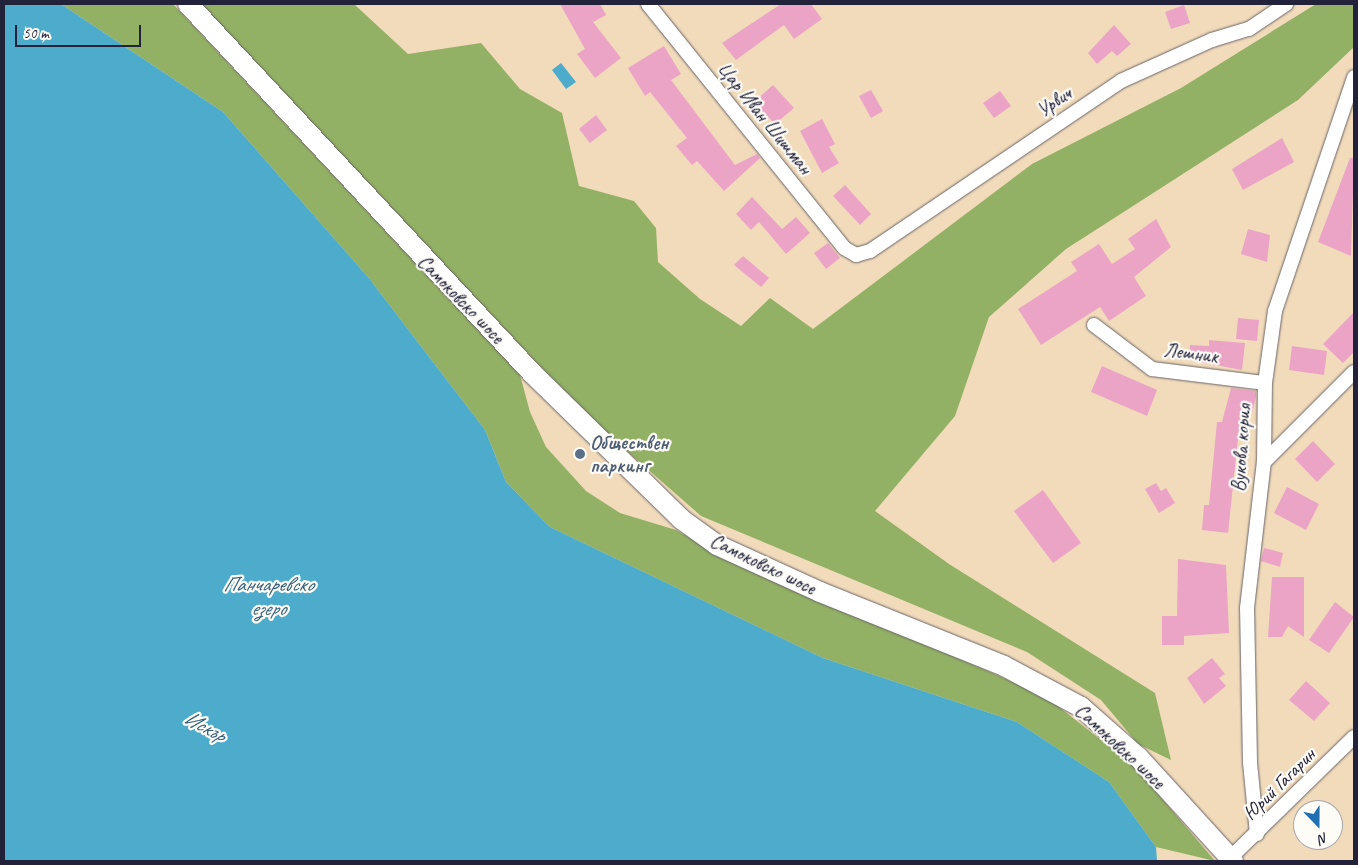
<!DOCTYPE html>
<html>
<head>
<meta charset="utf-8">
<style>
	body { margin:0 }
	#map { position:relative; width:1358px; height:865px; overflow:hidden; background:#f1dbbb; font-family:Caveat,sans-serif }
	div>[style] { position:absolute }
	.forest>* { inset:0; background:#92b164 }
	.water>* { inset:0; background:#4daccc }
	.building>* { inset:0; background:#eba4c6 }
	.roads { filter:drop-shadow(0 0 1px #6a6368) drop-shadow(0 0 1px #6a6368) }
	.minor>* { height:14px; margin:-7px; padding:0 7px; transform-origin:7px; border-radius:7px; background:#fff }
	.secondary>* { height:20px; margin:-10px; padding:0 10px; transform-origin:10px; border-radius:10px; background:#fff }
	.dots>* { width:14px; height:14px; translate:-50% -50%; box-sizing:border-box; border:2px solid #fdfcf7; border-radius:50% }
	span { translate:-50% -50%; white-space:nowrap; text-align:center; line-height:1.15; -webkit-text-stroke:4.5px #fdfcf7; paint-order:stroke }
	.street-label { font-size:20px; color:#22223b }
	.service-label { font-size:20px; color:#4e5e75; font-weight:700 }
	.left { translate:0 -50%; text-align:left }
	.water-label { font-size:21px; color:#35607c; font-style:italic }
	.frame { position:absolute; inset:0; border:5px solid #22223b; pointer-events:none }
	.north { position:absolute; left:1293px; top:800px; width:50px; height:50px; box-sizing:border-box; background:#fdfcf7; border:1px solid #a5a5ac; border-radius:50%; rotate:158deg; font-size:14px; font-weight:700; line-height:20px; text-align:center; color:#22223b }
	.north::after { content:''; display:block; margin:auto; width:18px; height:22px; background:#1f6fb2; clip-path:polygon(50% 0,100% 100%,50% 72%,0 100%) }
	.scale { position:absolute; left:15px; top:25px; width:126px; height:22px; box-sizing:border-box; border:2px solid #22223b; border-top:0; padding-left:6px; font-size:15px; line-height:18px; white-space:nowrap; color:#22223b; -webkit-text-stroke:4px #fdfcf7; paint-order:stroke }
</style>
</head>
<body>
<div id="map">
	<div class="forest">
		<i style="clip-path:polygon(61px 4px,173px 4px,520px 375px,530px 412px,546px 447px,586px 491px,620px 513px,676px 530px,714px 552px,1045px 696px,1134px 766px,1215px 861px,1156px 847px,1109px 782px,1017px 722px,823px 658px,550px 527px,506px 482px,485px 430px,368px 277px,223px 112px)"></i>
		<i style="clip-path:polygon(197px 4px,354px 4px,408px 54px,481px 43px,520px 89px,562px 113px,579px 186px,634px 201px,656px 228px,658px 262px,700px 299px,741px 326px,770px 298px,813px 329px,1032px 164px,1181px 88px,1316px 4px,1354px 4px,1354px 47px,1298px 100px,1066px 249px,989px 317px,955px 416px,875px 511px,949px 564px,1155px 693px,1171px 760px,1138px 744px,1101px 700px,1027px 652px,701px 516px,586px 415px)"></i>
	</div>
	<div class="water">
		<i style="clip-path:polygon(4px 4px,61px 4px,223px 112px,368px 277px,485px 430px,506px 482px,550px 527px,823px 658px,1017px 722px,1109px 782px,1156px 847px,1157px 861px,4px 861px)"></i>
		<i style="clip-path:polygon(561px 63px,576px 82px,566px 89px,552px 70px)"></i>
	</div>
	<div class="building">
		<i style="clip-path:polygon(560px 4px,600px 4px,606px 15px,593px 22px,621px 58px,595px 78px,577px 54px,585px 49px)"></i>
		<i style="clip-path:polygon(781px 4px,811px 4px,822px 19px,794px 39px,784px 25px,736px 60px,722px 43px)"></i>
		<i style="clip-path:polygon(1184px 5px,1190px 23px,1171px 29px,1165px 12px)"></i>
		<i style="clip-path:polygon(1114px 25px,1131px 44px,1117px 56px,1112px 51px,1097px 64px,1088px 53px)"></i>
		<i style="clip-path:polygon(664px 46px,681px 74px,671px 80px,735px 165px,757px 154px,760px 158px,724px 191px,697px 161px,692px 165px,676px 146px,687px 138px,650px 92px,645px 96px,628px 68px)"></i>
		<i style="clip-path:polygon(773px 85px,794px 108px,775px 124px,754px 102px)"></i>
		<i style="clip-path:polygon(871px 90px,883px 111px,871px 118px,859px 96px)"></i>
		<i style="clip-path:polygon(1000px 91px,1011px 106px,994px 118px,983px 103px)"></i>
		<i style="clip-path:polygon(596px 115px,607px 130px,590px 143px,579px 129px)"></i>
		<i style="clip-path:polygon(822px 119px,835px 144px,829px 147px,839px 163px,822px 173px,800px 131px)"></i>
		<i style="clip-path:polygon(1282px 138px,1294px 162px,1243px 190px,1232px 169px)"></i>
		<i style="clip-path:polygon(1350px 158px,1354px 158px,1351px 256px,1318px 242px)"></i>
		<i style="clip-path:polygon(845px 185px,871px 214px,860px 225px,833px 196px)"></i>
		<i style="clip-path:polygon(752px 197px,782px 229px,796px 217px,810px 233px,786px 254px,759px 222px,751px 230px,736px 214px)"></i>
		<i style="clip-path:polygon(1156px 219px,1171px 247px,1134px 277px,1146px 296px,1109px 321px,1100px 307px,1041px 345px,1018px 309px,1077px 271px,1071px 262px,1099px 244px,1112px 264px,1135px 249px,1128px 239px)"></i>
		<i style="clip-path:polygon(1248px 229px,1270px 235px,1267px 262px,1241px 254px)"></i>
		<i style="clip-path:polygon(828px 243px,840px 258px,826px 269px,814px 253px)"></i>
		<i style="clip-path:polygon(743px 256px,769px 278px,761px 287px,734px 265px)"></i>
		<i style="clip-path:polygon(1354px 312px,1354px 352px,1343px 363px,1323px 344px)"></i>
		<i style="clip-path:polygon(1238px 318px,1259px 320px,1257px 341px,1236px 339px)"></i>
		<i style="clip-path:polygon(1209px 340px,1245px 343px,1242px 370px,1189px 360px,1190px 345px,1209px 346px)"></i>
		<i style="clip-path:polygon(1292px 346px,1327px 351px,1324px 375px,1289px 370px)"></i>
		<i style="clip-path:polygon(1102px 366px,1157px 390px,1147px 416px,1091px 392px)"></i>
		<i style="clip-path:polygon(1231px 388px,1256px 391px,1256px 397px,1252px 413px,1241px 410px,1228px 533px,1202px 530px,1204px 505px,1209px 505px,1217px 422px,1222px 422px)"></i>
		<i style="clip-path:polygon(1313px 441px,1335px 464px,1317px 482px,1295px 459px)"></i>
		<i style="clip-path:polygon(1156px 483px,1161px 491px,1166px 488px,1175px 503px,1159px 513px,1145px 489px)"></i>
		<i style="clip-path:polygon(1287px 487px,1319px 504px,1306px 530px,1274px 513px)"></i>
		<i style="clip-path:polygon(1043px 490px,1081px 543px,1053px 563px,1014px 511px)"></i>
		<i style="clip-path:polygon(1264px 548px,1283px 553px,1280px 567px,1261px 561px)"></i>
		<i style="clip-path:polygon(1178px 559px,1226px 565px,1229px 633px,1184px 636px,1184px 645px,1162px 645px,1162px 616px,1177px 616px)"></i>
		<i style="clip-path:polygon(1272px 577px,1304px 577px,1304px 637px,1288px 626px,1282px 637px,1268px 637px)"></i>
		<i style="clip-path:polygon(1335px 602px,1354px 617px,1329px 653px,1309px 640px)"></i>
		<i style="clip-path:polygon(1212px 658px,1225px 674px,1219px 678px,1226px 686px,1204px 704px,1187px 678px)"></i>
		<i style="clip-path:polygon(1306px 681px,1330px 703px,1314px 721px,1289px 700px)"></i>
	</div>
	<div class="roads">
		<div class="minor">
			<i style="left:648px;top:4px;width:313px;rotate:51.2deg"></i>
			<i style="left:844px;top:248px;width:14px;rotate:30deg"></i>
			<i style="left:856px;top:255px;width:15px;rotate:-16deg"></i>
			<i style="left:870px;top:251px;width:303px;rotate:-34.1deg"></i>
			<i style="left:1121px;top:81px;width:100px;rotate:-24.3deg"></i>
			<i style="left:1212px;top:40px;width:39px;rotate:-17deg"></i>
			<i style="left:1249px;top:29px;width:45px;rotate:-34deg"></i>
			<i style="left:1094px;top:325px;width:73px;rotate:37.2deg"></i>
			<i style="left:1152px;top:369px;width:114px;rotate:7.1deg"></i>
			<i style="left:1264px;top:462px;width:127px;rotate:-45deg"></i>
			<i style="left:1257px;top:834px;width:72px;rotate:-95.6deg"></i>
			<i style="left:1250px;top:762px;width:154px;rotate:-91.1deg"></i>
			<i style="left:1247px;top:608px;width:147px;rotate:-83.4deg"></i>
			<i style="left:1264px;top:462px;width:79px;rotate:-89.3deg"></i>
			<i style="left:1265px;top:383px;width:73px;rotate:-82.1deg"></i>
			<i style="left:1275px;top:311px;width:247px;rotate:-71.3deg"></i>
			<i style="left:1230px;top:858px;width:173px;rotate:-44.3deg"></i>
		</div>
		<div class="secondary">
			<i style="left:188px;top:4px;width:504px;rotate:47.01deg"></i>
			<i style="left:532px;top:373px;width:209px;rotate:44.4deg"></i>
			<i style="left:681px;top:519px;width:44px;rotate:35.8deg"></i>
			<i style="left:717px;top:545px;width:113px;rotate:24.5deg"></i>
			<i style="left:820px;top:592px;width:198px;rotate:21.9deg"></i>
			<i style="left:1004px;top:666px;width:87px;rotate:28deg"></i>
			<i style="left:1081px;top:707px;width:76px;rotate:41.3deg"></i>
			<i style="left:1138px;top:757px;width:141px;rotate:47.6deg"></i>
		</div>
	</div>
	<div class="dots">
		<i style="left:580px;top:454px;background:#5c6f8a"></i>
	</div>
	<div class="street-label">
		<span style="left:1054px;top:102px;rotate:-34deg">Урвич</span>
		<span style="left:765px;top:118px;rotate:51deg">Цар Иван Шишман</span>
		<span style="left:461px;top:299px;rotate:46deg">Самоковско шосе</span>
		<span style="left:1191px;top:353px;rotate:8deg">Лешник</span>
		<span style="left:1241px;top:448px;rotate:-86deg">Вукова кория</span>
		<span style="left:763px;top:564px;rotate:26deg">Самоковско шосе</span>
		<span style="left:1120px;top:746px;rotate:43deg">Самоковско шосе</span>
		<span style="left:1279px;top:784px;rotate:-45deg">Юрий Гагарин</span>
	</div>
	<div class="service-label">
		<span class="left" style="left:590px;top:454px">Обществен<br>паркинг</span>
	</div>
	<div class="water-label">
		<span style="left:268px;top:596px">Панчаревско<br>езеро</span>
		<span style="left:205px;top:726px;rotate:28deg">Искър</span>
	</div>
	<div class="frame"></div>
	<div class="north">N</div>
	<div class="scale">50 m</div>
</div>
</body>
</html>
